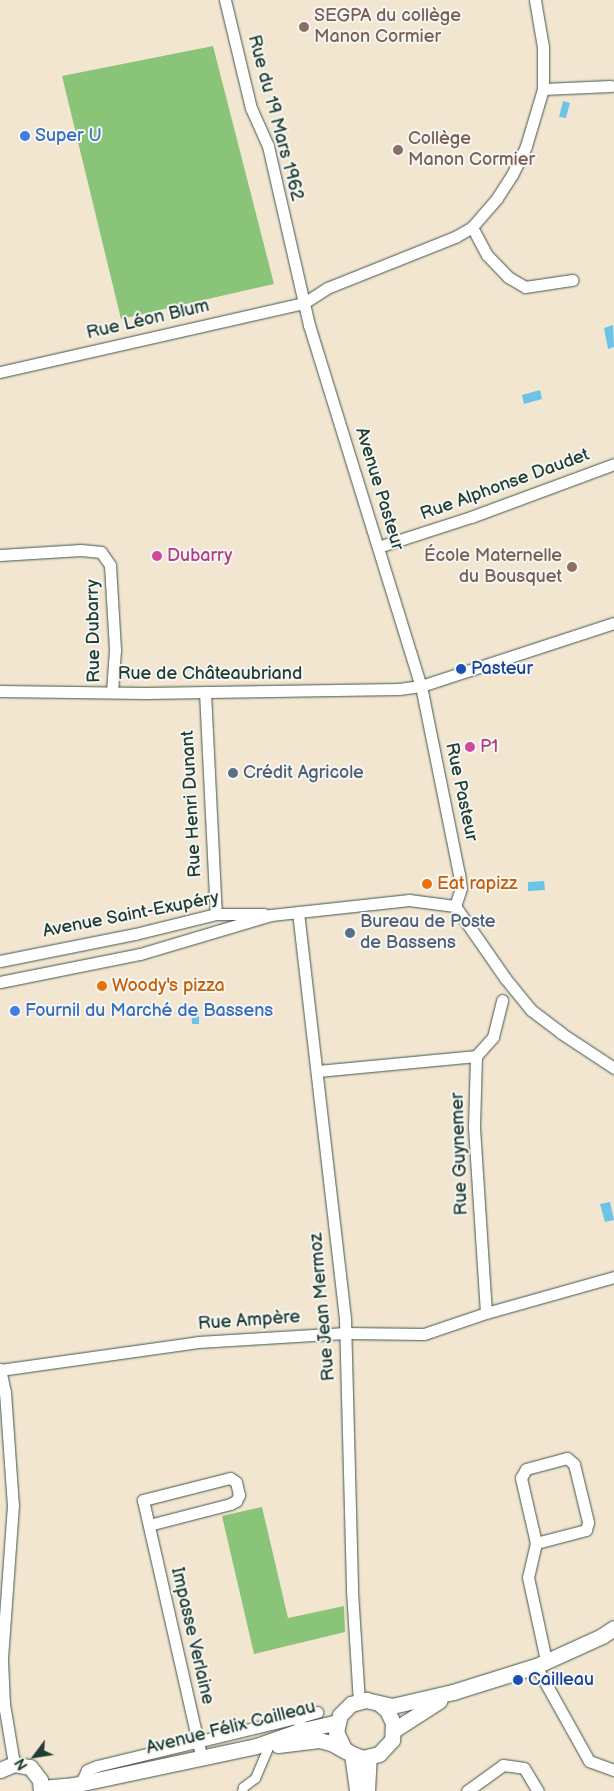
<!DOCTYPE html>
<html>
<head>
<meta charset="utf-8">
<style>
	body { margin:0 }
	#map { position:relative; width:614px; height:1791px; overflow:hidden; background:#f3e6d1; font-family:"Balsamiq Sans",sans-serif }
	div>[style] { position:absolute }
	.green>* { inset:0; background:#89c479 }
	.water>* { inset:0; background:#6bc4e8 }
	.roads { filter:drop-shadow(0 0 1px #3f564c) drop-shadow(0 0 1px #3f564c) }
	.pedestrian>* { height:9px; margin:-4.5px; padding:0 4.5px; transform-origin:4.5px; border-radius:4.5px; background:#fff }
	.minor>* { height:11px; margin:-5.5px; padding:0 5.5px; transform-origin:5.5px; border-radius:5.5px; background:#fff }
	.tertiary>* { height:15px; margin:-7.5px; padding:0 7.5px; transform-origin:7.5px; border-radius:7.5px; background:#fff }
	.dots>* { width:14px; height:14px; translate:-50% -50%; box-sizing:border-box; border:2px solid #f6f6f2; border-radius:50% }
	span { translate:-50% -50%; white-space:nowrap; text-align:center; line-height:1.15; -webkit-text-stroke:4px #f6f6f2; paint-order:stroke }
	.education-label { font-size:18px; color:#785e54 }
	.left { translate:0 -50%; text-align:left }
	.right { translate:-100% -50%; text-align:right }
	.street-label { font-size:18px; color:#1f3d34 }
	.shop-label { font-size:18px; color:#366cbe }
	.hotel-label { font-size:18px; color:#b23c85 }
	.transit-label { font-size:18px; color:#164399 }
	.service-label { font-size:18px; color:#4e5e75 }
	.food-label { font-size:18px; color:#c56008 }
	.north { position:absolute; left:10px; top:1731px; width:50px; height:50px; -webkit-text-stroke:4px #f6f6f2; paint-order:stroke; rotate:239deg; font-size:14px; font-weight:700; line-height:20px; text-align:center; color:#1f3d34 }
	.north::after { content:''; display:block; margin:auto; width:18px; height:22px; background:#1f3d34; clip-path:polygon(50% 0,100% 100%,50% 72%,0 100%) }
</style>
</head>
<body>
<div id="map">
	<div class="green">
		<i style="clip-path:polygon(213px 46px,274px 284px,121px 319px,62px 76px)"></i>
		<i style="clip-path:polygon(262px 1507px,288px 1618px,344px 1606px,345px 1632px,254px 1654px,222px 1516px)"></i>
	</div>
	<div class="water">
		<i style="clip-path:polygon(563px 101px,570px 103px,566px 118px,559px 117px)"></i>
		<i style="clip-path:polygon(613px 325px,614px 347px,608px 349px,604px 328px)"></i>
		<i style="clip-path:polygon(540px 390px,542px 399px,524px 404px,522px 395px)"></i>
		<i style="clip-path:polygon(544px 881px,545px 890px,528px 891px,528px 882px)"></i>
		<i style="clip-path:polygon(191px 1007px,199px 1007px,199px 1024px,192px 1024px)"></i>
		<i style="clip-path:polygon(610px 1202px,614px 1220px,605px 1222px,600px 1204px)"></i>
		<i style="clip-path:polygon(316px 1268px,324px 1268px,324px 1287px,316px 1287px)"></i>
	</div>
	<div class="roads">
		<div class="pedestrian">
			<i style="left:242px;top:1791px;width:4px;rotate:-76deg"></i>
			<i style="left:243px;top:1787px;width:15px;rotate:-37deg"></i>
			<i style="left:255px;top:1778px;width:34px;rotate:-67deg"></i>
		</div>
		<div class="minor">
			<i style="left:225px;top:0;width:111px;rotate:76.5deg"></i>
			<i style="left:251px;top:108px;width:42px;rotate:65.9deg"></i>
			<i style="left:268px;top:146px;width:184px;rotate:77.1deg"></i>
			<i style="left:309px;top:325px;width:378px;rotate:72.8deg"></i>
			<i style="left:421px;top:686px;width:192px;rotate:78.6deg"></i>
			<i style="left:459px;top:874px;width:14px;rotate:82deg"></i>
			<i style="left:461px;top:888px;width:19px;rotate:108deg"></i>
			<i style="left:543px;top:89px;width:68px;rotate:-2.5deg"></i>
			<i style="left:472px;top:227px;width:32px;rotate:62deg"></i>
			<i style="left:487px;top:255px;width:30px;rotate:46deg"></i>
			<i style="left:508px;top:277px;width:20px;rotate:30deg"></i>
			<i style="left:525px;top:287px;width:48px;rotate:-8.5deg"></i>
			<i style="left:0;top:372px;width:312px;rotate:-12.8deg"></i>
			<i style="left:304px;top:303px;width:27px;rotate:-33deg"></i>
			<i style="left:327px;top:288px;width:138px;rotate:-21.7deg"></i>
			<i style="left:455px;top:237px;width:20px;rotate:-30deg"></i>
			<i style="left:472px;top:227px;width:38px;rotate:-49deg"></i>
			<i style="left:497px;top:198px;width:27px;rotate:-57deg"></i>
			<i style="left:512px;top:175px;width:32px;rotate:-64deg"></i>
			<i style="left:526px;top:146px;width:59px;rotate:-73.4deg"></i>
			<i style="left:543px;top:89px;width:42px;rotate:-90deg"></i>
			<i style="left:543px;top:47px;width:48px;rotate:-99.7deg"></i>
			<i style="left:378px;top:547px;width:98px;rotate:-17.9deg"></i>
			<i style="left:471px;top:517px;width:153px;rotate:-20.3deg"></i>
			<i style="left:0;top:555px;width:81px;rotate:-3.5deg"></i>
			<i style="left:81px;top:550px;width:20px;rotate:6deg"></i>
			<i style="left:101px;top:552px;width:16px;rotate:55deg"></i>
			<i style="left:110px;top:565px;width:85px;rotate:86.6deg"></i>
			<i style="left:115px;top:650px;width:42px;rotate:94.1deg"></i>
			<i style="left:0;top:691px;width:145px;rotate:0.8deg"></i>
			<i style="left:145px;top:693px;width:254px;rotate:-0.9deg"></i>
			<i style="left:399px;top:689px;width:22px;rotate:-8deg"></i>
			<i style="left:421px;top:686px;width:203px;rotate:-18.1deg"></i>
			<i style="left:205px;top:692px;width:222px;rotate:87.2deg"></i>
			<i style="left:455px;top:906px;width:88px;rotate:55.2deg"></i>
			<i style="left:505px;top:978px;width:41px;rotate:50.9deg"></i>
			<i style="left:531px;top:1010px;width:38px;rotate:37deg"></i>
			<i style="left:561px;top:1033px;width:64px;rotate:33.4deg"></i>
			<i style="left:298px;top:912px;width:410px;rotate:83.4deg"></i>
			<i style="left:345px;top:1319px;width:272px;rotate:88.5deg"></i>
			<i style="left:352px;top:1591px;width:110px;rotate:86.4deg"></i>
			<i style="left:0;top:961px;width:138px;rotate:-11.3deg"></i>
			<i style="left:135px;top:934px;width:83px;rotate:-13.9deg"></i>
			<i style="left:216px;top:914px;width:48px"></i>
			<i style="left:0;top:982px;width:143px;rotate:-11.3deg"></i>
			<i style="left:140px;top:954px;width:137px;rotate:-16.6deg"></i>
			<i style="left:271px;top:915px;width:139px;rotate:-6.2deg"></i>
			<i style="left:409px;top:900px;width:46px;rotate:7.4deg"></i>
			<i style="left:318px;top:1071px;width:159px;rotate:-5.4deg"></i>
			<i style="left:486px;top:1313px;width:186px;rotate:-93.7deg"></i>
			<i style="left:474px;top:1127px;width:71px;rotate:-88.4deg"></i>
			<i style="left:476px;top:1056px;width:25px;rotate:-48deg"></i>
			<i style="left:493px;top:1037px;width:38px;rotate:-76deg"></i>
			<i style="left:0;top:1369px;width:24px;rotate:78deg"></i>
			<i style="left:5px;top:1392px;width:113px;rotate:86deg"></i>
			<i style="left:13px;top:1505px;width:155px;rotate:94.1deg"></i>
			<i style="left:2px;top:1660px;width:44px;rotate:87.4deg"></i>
			<i style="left:4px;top:1704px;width:61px;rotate:80.5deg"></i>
			<i style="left:0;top:1370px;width:200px;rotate:-8deg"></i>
			<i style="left:198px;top:1342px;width:148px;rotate:-3.5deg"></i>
			<i style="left:346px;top:1333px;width:78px;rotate:0.7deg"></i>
			<i style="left:424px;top:1334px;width:65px;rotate:-18.7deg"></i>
			<i style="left:486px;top:1313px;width:133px;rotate:-15.7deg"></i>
			<i style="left:149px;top:1525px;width:84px;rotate:-14.5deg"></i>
			<i style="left:230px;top:1504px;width:7px;rotate:-27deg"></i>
			<i style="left:236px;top:1501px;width:7px;rotate:-63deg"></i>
			<i style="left:239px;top:1495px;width:13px;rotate:-103deg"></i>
			<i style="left:236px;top:1482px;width:7px;rotate:-146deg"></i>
			<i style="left:230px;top:1478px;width:90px;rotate:165.8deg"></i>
			<i style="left:143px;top:1500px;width:262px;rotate:77.2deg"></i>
			<i style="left:536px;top:1543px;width:67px;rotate:-103deg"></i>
			<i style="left:521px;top:1478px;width:10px;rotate:-61deg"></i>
			<i style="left:526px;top:1469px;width:42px;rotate:-15deg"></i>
			<i style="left:567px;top:1458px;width:9px;rotate:41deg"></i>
			<i style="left:574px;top:1464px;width:60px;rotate:76.4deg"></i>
			<i style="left:588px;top:1522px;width:8px;rotate:104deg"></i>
			<i style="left:586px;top:1530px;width:52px;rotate:165.4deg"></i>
			<i style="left:536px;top:1543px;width:35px;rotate:103deg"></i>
			<i style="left:528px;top:1577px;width:85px;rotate:77.8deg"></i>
			<i style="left:536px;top:1666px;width:109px;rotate:60.8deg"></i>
			<i style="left:589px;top:1761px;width:27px;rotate:20deg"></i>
			<i style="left:300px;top:1717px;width:18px;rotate:-16deg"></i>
			<i style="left:81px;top:1783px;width:14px;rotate:-65deg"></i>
			<i style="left:87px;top:1770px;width:11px;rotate:-22deg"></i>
			<i style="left:97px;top:1766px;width:209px;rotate:-13.6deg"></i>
			<i style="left:300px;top:1717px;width:14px;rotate:94deg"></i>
			<i style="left:467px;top:1791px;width:44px;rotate:-35.8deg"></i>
			<i style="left:503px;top:1765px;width:21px;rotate:8deg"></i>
			<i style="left:524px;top:1768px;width:27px;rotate:59deg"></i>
		</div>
		<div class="tertiary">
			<i style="left:381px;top:1705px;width:8px;rotate:40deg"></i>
			<i style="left:387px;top:1710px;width:14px;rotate:65deg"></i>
			<i style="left:393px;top:1723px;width:17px;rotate:93deg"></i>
			<i style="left:392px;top:1740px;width:19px;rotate:133deg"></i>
			<i style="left:379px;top:1754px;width:16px;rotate:166deg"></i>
			<i style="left:363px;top:1758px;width:12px;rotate:-160deg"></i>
			<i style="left:352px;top:1754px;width:9px;rotate:-148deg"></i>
			<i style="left:344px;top:1749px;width:19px;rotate:-115deg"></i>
			<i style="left:336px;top:1732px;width:17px;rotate:-77deg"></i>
			<i style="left:340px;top:1715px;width:16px;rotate:-45deg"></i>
			<i style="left:351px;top:1704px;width:16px;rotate:-15deg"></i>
			<i style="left:366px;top:1700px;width:27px;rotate:13deg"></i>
			<i style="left:392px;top:1706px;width:63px;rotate:-12.9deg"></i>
			<i style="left:453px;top:1692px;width:87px;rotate:-17.4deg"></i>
			<i style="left:536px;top:1666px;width:72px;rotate:-24.4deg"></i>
			<i style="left:602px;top:1636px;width:14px;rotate:-34deg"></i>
			<i style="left:394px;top:1730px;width:54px;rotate:-32.8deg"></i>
			<i style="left:278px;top:1745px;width:41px;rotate:-7deg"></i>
			<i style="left:319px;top:1740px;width:12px;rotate:14deg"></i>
			<i style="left:331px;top:1743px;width:18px;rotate:29deg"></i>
			<i style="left:352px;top:1754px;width:37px;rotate:82deg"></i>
			<i style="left:0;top:1770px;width:15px;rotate:-23deg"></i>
			<i style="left:14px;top:1764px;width:16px;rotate:11deg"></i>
			<i style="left:30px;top:1767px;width:16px;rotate:52deg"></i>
			<i style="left:40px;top:1780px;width:11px;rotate:85deg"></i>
			<i style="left:41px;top:1788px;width:32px;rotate:-5deg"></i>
			<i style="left:73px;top:1785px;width:187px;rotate:-12deg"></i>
			<i style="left:256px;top:1746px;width:46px;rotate:-19.2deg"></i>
			<i style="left:299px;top:1731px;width:39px;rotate:-13deg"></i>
			<i style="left:367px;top:1791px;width:33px;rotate:-87deg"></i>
		</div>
	</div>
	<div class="dots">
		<i style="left:304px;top:27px;background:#8d6e63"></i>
		<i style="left:25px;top:136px;background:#3f7fe0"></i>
		<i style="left:398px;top:150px;background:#8d6e63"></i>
		<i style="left:157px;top:556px;background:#d1479c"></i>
		<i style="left:572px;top:567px;background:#8d6e63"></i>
		<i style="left:461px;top:669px;background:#1a4fb4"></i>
		<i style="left:470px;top:747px;background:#d1479c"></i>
		<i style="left:233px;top:773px;background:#5c6f8a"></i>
		<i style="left:427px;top:884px;background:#e8710a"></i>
		<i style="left:350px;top:933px;background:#5c6f8a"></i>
		<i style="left:102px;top:986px;background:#e8710a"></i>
		<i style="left:15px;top:1011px;background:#3f7fe0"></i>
		<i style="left:518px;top:1680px;background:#1a4fb4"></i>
	</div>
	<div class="education-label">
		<span class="left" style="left:314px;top:27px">SEGPA du collège<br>Manon Cormier</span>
		<span class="left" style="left:408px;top:150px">Collège<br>Manon Cormier</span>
		<span class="right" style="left:562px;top:567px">École Maternelle<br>du Bousquet</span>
	</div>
	<div class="street-label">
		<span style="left:275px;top:118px;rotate:75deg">Rue du 19 Mars 1962</span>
		<span style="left:148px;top:320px;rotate:-13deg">Rue Léon Blum</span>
		<span style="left:505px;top:485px;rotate:-20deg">Rue Alphonse Daudet</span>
		<span style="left:379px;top:489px;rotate:73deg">Avenue Pasteur</span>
		<span style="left:94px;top:631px;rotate:-91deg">Rue Dubarry</span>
		<span style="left:210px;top:674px">Rue de Châteaubriand</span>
		<span style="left:461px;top:792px;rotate:78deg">Rue Pasteur</span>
		<span style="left:192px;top:804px;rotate:-93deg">Rue Henri Dunant</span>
		<span style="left:131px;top:915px;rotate:-11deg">Avenue Saint-Exupéry</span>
		<span style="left:460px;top:1154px;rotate:-92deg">Rue Guynemer</span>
		<span style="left:323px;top:1307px;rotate:-95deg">Rue Jean Mermoz</span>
		<span style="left:249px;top:1321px;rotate:-4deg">Rue Ampère</span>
		<span style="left:192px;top:1636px;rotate:77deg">Impasse Verlaine</span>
		<span style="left:231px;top:1728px;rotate:-14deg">Avenue Félix Cailleau</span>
	</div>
	<div class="shop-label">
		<span class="left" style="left:35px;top:136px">Super U</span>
		<span class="left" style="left:25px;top:1011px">Fournil du Marché de Bassens</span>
	</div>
	<div class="hotel-label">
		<span class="left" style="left:167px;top:556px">Dubarry</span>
		<span class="left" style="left:480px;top:747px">P1</span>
	</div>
	<div class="transit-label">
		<span class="left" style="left:471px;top:669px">Pasteur</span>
		<span class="left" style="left:528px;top:1680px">Cailleau</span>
	</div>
	<div class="service-label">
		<span class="left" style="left:243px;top:773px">Crédit Agricole</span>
		<span class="left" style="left:360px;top:933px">Bureau de Poste<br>de Bassens</span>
	</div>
	<div class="food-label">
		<span class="left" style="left:437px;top:884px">Eat rapizz</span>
		<span class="left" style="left:112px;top:986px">Woody's pizza</span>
	</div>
	<div class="north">N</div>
</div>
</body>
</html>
